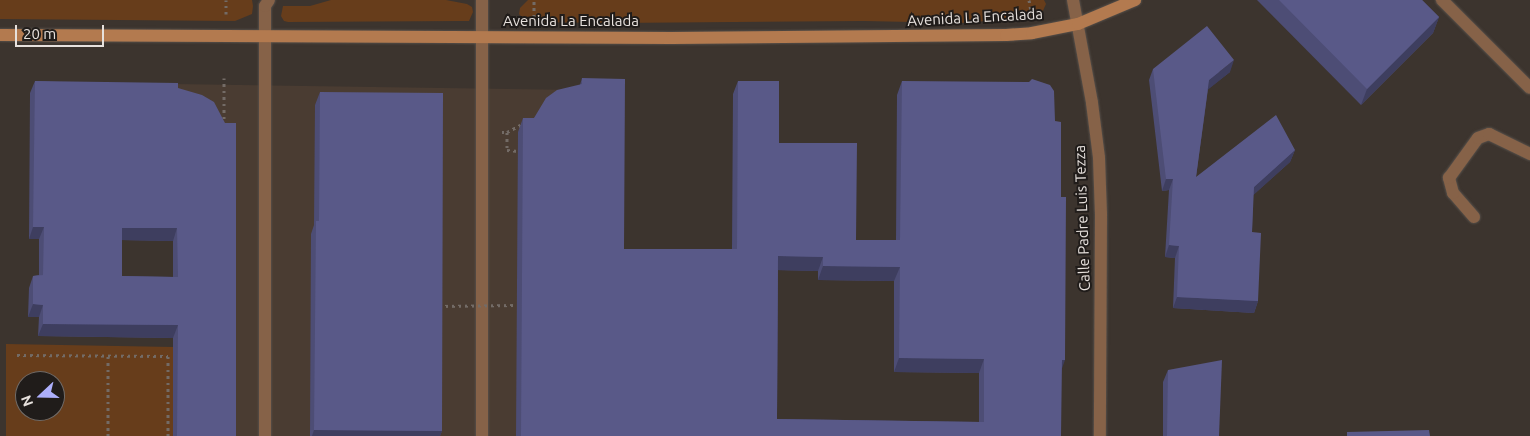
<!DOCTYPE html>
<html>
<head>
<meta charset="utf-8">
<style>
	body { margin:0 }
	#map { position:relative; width:1530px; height:436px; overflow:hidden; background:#3c342e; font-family:Ubuntu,sans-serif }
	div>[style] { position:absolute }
	.built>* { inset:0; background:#4a3c32 }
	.green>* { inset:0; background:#673d1b }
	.path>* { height:3px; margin-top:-1.5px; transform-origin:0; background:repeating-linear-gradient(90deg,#736b66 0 2.5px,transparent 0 6.5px) }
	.roads { filter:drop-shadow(0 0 1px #57504a) drop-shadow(0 0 1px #57504a) }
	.service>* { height:12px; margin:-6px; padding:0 6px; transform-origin:6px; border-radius:6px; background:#866248 }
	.minor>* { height:12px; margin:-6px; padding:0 6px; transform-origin:6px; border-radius:6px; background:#866248 }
	.secondary>* { height:12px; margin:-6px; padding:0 6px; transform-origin:6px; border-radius:6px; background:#b37a4f }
	.path-bridge>* { height:3px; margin-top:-1.5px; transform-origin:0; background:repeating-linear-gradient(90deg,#736b66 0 2.5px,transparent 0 6.5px) }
	.wall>* { inset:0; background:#4d4d75 }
	.shaded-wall>* { inset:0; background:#3e3e5f }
	.building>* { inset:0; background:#595988 }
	span { translate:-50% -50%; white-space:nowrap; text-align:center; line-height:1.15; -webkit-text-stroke:4px #201c1a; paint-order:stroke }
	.street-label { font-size:15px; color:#e7e1dd }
	.north { position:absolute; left:15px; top:371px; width:50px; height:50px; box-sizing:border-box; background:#201c1a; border:1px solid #706b68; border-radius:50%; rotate:249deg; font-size:14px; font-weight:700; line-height:20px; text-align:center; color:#e7e1dd }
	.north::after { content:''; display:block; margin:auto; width:18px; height:22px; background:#adaffb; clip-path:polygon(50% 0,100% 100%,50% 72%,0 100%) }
	.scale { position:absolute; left:15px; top:25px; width:89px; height:22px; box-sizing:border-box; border:2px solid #e7e1dd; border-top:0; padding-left:6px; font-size:15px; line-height:18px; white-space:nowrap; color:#e7e1dd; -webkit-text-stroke:4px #201c1a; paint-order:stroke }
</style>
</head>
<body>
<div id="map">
	<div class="built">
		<i style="clip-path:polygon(173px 84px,577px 90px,575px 419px,772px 436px,173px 436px)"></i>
	</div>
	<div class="green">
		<i style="clip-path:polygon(0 0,252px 0,253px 6px,252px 14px,235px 21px,0 19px)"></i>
		<i style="clip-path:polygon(331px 0,446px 0,467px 4px,472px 7px,473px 12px,469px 21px,462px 21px,288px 22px,284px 21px,281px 16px,283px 6px,310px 6px)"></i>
		<i style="clip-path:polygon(528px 0,1044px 0,1046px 4px,1041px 15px,1037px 17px,961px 23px,864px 21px,613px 23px,527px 22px,519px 14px,520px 8px)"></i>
		<i style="clip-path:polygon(evenodd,6px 344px,173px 347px,173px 436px,6px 436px,6px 344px,25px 381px,55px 381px,55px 411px,25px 411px,25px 381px)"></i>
	</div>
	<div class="path">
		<i style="left:1029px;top:0;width:11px;rotate:80deg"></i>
		<i style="left:226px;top:14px;width:14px;rotate:-90deg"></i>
		<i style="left:534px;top:17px;width:17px;rotate:-90deg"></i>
		<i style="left:224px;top:125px;width:47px;rotate:-90deg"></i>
		<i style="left:502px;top:132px;width:5px"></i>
		<i style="left:507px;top:132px;width:19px;rotate:-28deg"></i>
		<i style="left:507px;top:132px;width:18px;rotate:90deg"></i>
		<i style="left:507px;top:150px;width:11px;rotate:5deg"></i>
		<i style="left:17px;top:355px;width:151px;rotate:0.4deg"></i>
		<i style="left:168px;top:356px;width:80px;rotate:90deg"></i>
		<i style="left:108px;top:356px;width:80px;rotate:90deg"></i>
	</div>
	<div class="roads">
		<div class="service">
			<i style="left:1442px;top:0;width:124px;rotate:45deg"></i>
			<i style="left:1474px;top:217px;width:32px;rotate:-131deg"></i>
			<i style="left:1453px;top:193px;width:16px;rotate:-105deg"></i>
			<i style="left:1449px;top:178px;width:49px;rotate:-54.1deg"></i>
			<i style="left:1478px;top:138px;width:12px;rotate:-20deg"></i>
			<i style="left:1489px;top:134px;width:46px;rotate:26deg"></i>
			<i style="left:265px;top:436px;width:430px;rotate:-90deg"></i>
			<i style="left:265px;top:6px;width:7px;rotate:-56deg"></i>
			<i style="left:482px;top:436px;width:436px;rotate:-90deg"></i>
		</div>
		<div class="minor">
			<i style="left:1073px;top:0;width:105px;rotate:79.5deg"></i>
			<i style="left:1092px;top:103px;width:55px;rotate:82.7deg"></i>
			<i style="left:1099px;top:158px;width:56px;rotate:88deg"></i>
			<i style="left:1101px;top:214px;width:222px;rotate:90.3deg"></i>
		</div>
		<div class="secondary">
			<i style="left:0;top:35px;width:672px;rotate:0.26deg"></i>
			<i style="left:672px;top:38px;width:334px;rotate:-0.5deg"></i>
			<i style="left:1006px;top:35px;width:26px;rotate:-4deg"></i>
			<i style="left:1032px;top:33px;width:47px;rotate:-11.1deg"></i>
			<i style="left:1078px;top:24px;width:62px;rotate:-22.8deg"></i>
		</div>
	</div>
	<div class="path-bridge">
		<i style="left:439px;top:306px;width:78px;rotate:-0.7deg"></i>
	</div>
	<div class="wall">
		<i style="clip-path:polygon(1257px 0,1422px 0,1439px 17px,1433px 33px,1361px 105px)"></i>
		<i style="clip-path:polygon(1153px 69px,1230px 72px,1208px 89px,1196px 177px,1295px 150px,1290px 162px,1253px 195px,1252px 232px,1258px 301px,1254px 313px,1173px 308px,1175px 258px,1165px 257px,1169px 190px,1162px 191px,1149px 80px)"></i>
		<i style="clip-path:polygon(evenodd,582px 78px,624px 249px,732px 249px,733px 94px,738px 81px,779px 143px,856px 240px,896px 240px,897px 95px,902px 81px,1055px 121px,1061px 197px,1061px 436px,516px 436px,518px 132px,523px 118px,534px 118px,580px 85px,582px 78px,778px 270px,818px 271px,818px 280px,894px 281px,894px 372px,979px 373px,979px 422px,777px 419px,778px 270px)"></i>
		<i style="clip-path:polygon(evenodd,35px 81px,178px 88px,236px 436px,173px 436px,173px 338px,38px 336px,39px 317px,28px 317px,29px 288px,33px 276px,39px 275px,39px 239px,29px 239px,30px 93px,35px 81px,122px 240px,173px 241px,173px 277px,122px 276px,122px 240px)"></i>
		<i style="clip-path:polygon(320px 92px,442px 431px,440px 436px,310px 436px,311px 234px,314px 225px,315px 105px)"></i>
		<i style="clip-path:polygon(1168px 370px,1219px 436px,1163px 436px,1163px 382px)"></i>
	</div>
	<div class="shaded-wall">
		<i style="clip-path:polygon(1439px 17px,1433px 33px,1361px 105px,1367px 89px)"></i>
		<i style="clip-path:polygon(1234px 60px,1230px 72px,1205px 92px,1209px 80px)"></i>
		<i style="clip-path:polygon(1295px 150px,1290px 162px,1249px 199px,1254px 187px)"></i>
		<i style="clip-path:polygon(1166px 179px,1173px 179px,1169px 190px,1162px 191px)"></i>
		<i style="clip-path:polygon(33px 227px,44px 227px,39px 239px,29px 239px)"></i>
		<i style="clip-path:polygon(122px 228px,177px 228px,173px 241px,117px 240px)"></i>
		<i style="clip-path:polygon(1169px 245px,1179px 246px,1175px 258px,1165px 257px)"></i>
		<i style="clip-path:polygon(778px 256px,823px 257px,818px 271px,773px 270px)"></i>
		<i style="clip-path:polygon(823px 266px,900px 267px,894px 281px,818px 280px)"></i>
		<i style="clip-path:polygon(1177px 297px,1258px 301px,1254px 313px,1173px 308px)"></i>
		<i style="clip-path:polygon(33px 304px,43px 305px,39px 317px,28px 317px)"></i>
		<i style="clip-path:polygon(43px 324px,178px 325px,173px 338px,38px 336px)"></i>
		<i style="clip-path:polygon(899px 358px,984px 359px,979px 373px,894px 372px)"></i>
		<i style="clip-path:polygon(1062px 360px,1065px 360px,1060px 374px)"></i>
		<i style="clip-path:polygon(314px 430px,442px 431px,440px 436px,312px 436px)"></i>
	</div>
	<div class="building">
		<i style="clip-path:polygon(1279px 0,1422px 0,1439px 17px,1367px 89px)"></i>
		<i style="clip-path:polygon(1207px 26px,1234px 60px,1209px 80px,1196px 177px,1276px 115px,1295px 150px,1254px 187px,1252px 232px,1261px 233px,1258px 301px,1177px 297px,1179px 246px,1169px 245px,1173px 179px,1166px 179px,1153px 69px)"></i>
		<i style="clip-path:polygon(evenodd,582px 78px,625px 79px,624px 249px,737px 249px,738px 81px,779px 81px,779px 143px,857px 143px,856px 240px,900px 240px,902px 81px,1029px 82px,1032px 79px,1050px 85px,1054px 91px,1055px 121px,1061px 122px,1061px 197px,1066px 197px,1065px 360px,1062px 360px,1061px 436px,521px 436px,523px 118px,534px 118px,546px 98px,557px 90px,582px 84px,582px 78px,778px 256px,823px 257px,823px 266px,900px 267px,899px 358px,984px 359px,984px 422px,777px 419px,778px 256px)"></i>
		<i style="clip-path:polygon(evenodd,35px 81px,178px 83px,178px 88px,202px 95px,214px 102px,225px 123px,236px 123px,236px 436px,177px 436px,178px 325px,43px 324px,43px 305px,33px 304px,33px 276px,43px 275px,44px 227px,33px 227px,35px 81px,122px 228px,177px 228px,178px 277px,122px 276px,122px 228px)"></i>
		<i style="clip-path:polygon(320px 92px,443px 93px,442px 431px,314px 430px,316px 221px,319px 221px)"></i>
		<i style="clip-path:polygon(1222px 360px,1219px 436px,1167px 436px,1168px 370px)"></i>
		<i style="clip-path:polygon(1429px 430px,1430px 436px,1347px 436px,1347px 432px)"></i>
	</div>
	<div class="street-label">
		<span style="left:975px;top:17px;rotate:-3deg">Avenida La Encalada</span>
		<span style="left:571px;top:21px">Avenida La Encalada</span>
		<span style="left:1082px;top:218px;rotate:-92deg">Calle Padre Luis Tezza</span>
	</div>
	<div class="north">N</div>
	<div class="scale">20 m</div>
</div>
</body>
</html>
